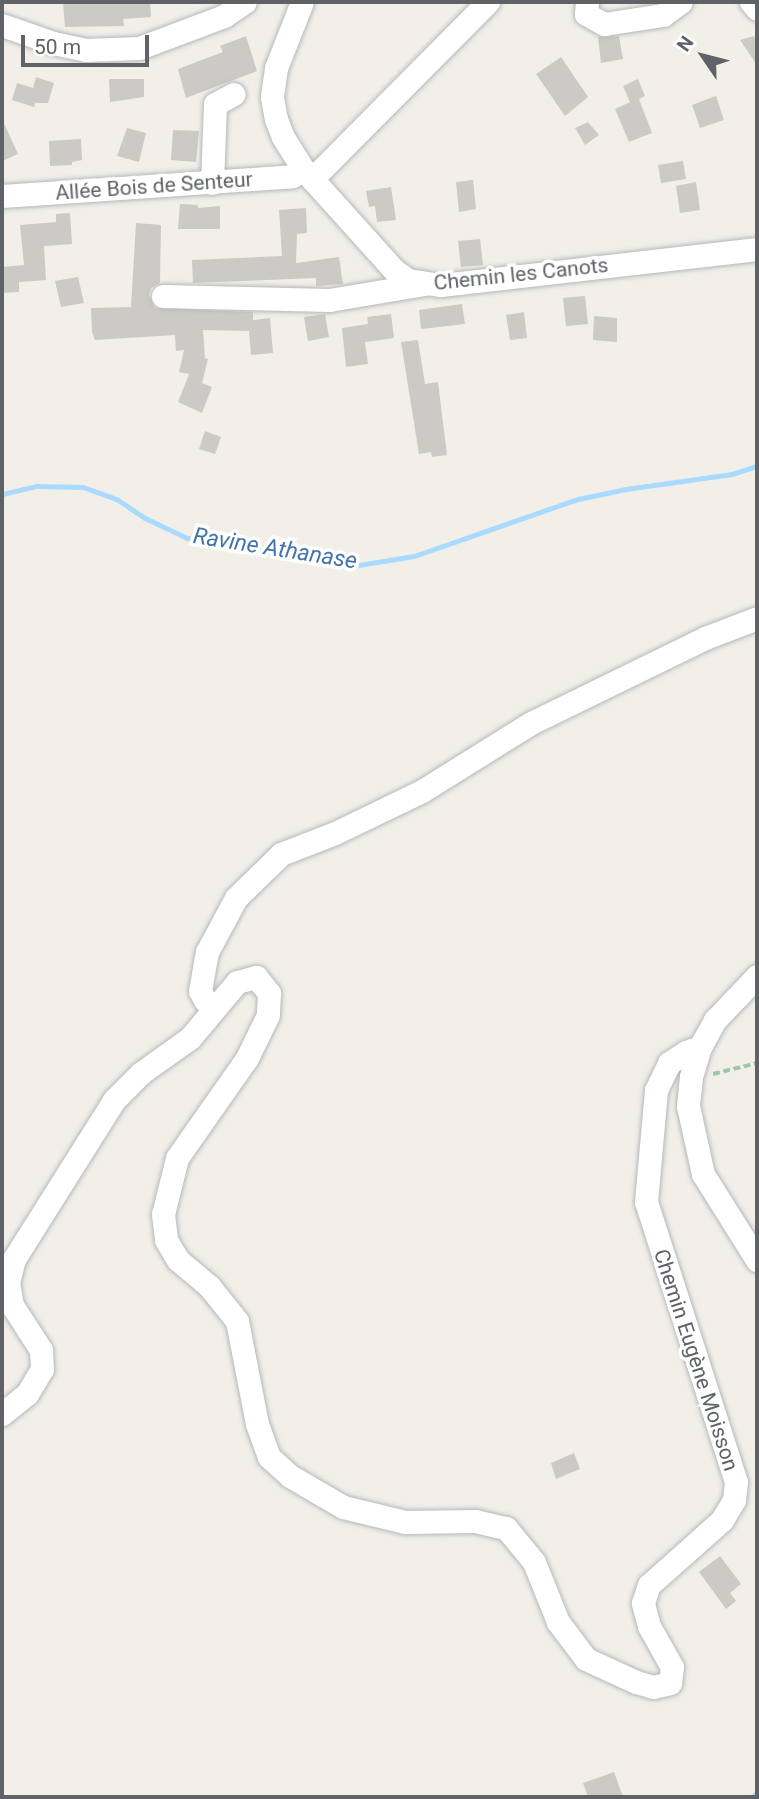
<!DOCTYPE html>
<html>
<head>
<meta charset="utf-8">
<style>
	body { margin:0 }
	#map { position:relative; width:759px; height:1799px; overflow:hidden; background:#f1efe8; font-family:Roboto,sans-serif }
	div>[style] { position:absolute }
	.stream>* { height:5px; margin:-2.5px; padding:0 2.5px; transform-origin:2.5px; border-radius:2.5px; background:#aadaff }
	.building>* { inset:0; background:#cccac5 }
	.path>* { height:3.5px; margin-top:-1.75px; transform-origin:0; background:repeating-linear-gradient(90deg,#9cc7a9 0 7px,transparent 0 10.5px) }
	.roads { filter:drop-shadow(0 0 2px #b5b8bc) drop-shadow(0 0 2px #b5b8bc) }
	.minor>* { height:23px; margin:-11.5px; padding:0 11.5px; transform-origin:11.5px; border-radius:11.5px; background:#fff }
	span { translate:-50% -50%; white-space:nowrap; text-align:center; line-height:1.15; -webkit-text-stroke:7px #fff; paint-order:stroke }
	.street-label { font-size:21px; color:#5f6368 }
	.water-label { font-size:23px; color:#4174aa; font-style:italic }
	.frame { position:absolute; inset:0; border:4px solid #5f6368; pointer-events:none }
	.north { position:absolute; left:668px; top:21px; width:70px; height:70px; -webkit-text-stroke:5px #fff; paint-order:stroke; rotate:305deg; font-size:19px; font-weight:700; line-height:28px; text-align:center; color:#5f6368 }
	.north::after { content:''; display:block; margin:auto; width:24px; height:32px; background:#5f6368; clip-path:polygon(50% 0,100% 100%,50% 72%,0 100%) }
	.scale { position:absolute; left:21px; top:35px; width:128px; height:32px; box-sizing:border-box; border:4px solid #5f6368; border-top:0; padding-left:9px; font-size:21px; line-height:24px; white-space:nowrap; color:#5f6368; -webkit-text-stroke:5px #fff; paint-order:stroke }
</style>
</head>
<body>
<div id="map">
	<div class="stream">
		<i style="left:2px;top:494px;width:35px;rotate:-13deg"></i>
		<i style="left:36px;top:486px;width:47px;rotate:1.2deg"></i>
		<i style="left:83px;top:487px;width:37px;rotate:20deg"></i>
		<i style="left:118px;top:500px;width:32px;rotate:34deg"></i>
		<i style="left:145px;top:518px;width:47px;rotate:25.5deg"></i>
		<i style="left:187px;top:538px;width:167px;rotate:9.6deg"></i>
		<i style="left:352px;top:566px;width:63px;rotate:-9.2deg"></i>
		<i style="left:414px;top:556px;width:174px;rotate:-19.2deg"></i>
		<i style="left:578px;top:499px;width:49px;rotate:-11.8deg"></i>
		<i style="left:626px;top:489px;width:107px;rotate:-8.1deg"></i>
		<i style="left:732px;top:474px;width:26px;rotate:-18deg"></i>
		<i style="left:752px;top:1797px;width:7px;rotate:-45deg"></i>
	</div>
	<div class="building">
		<i style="clip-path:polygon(150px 2px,151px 17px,123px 19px,124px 26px,65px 27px,63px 3px)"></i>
		<i style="clip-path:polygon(246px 36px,257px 71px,186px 98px,178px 69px,223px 52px,220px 46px)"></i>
		<i style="clip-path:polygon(619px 36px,623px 59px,601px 63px,598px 37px)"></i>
		<i style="clip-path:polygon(754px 36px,757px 44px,757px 65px,740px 40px)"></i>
		<i style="clip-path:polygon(561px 57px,588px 97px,565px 116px,536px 74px)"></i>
		<i style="clip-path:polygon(36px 77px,54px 83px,48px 103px,35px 103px,34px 107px,12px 100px,17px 83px,33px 88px)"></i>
		<i style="clip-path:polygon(109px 79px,144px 79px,144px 97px,110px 102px)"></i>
		<i style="clip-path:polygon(638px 79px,645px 96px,639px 99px,652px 133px,629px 142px,615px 109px,630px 102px,623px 86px)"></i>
		<i style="clip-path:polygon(716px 96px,724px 120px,700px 128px,692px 105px)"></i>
		<i style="clip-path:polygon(2px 119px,18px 154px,2px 161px)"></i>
		<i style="clip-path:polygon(588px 122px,599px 135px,585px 145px,575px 128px)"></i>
		<i style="clip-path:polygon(127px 128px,146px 133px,139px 162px,117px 156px)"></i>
		<i style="clip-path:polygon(173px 130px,199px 131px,196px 162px,171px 160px)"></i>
		<i style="clip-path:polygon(81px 139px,82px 160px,72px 162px,72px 165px,50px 166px,49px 141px)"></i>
		<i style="clip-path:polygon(683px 161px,686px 179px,661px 183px,658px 165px)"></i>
		<i style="clip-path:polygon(473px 180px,476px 209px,459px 212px,456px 182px)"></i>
		<i style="clip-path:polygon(696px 182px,700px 210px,680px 213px,676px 186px)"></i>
		<i style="clip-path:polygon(391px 187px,396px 220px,377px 222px,375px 206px,369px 207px,366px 191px)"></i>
		<i style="clip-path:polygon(180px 204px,198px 205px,198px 208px,220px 206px,220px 229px,178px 229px)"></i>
		<i style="clip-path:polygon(306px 208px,307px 233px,297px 234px,296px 263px,339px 257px,343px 284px,316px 286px,316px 278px,193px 283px,192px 260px,282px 256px,279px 210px)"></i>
		<i style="clip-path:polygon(70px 213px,72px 244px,44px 246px,46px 280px,19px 282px,19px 292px,2px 293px,2px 267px,24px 265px,20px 225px,56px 222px,56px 214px)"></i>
		<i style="clip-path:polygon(136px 223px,161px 225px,160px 283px,151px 288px,149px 295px,155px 308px,253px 312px,253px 320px,270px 318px,273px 353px,251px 355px,249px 331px,203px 330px,205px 358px,208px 359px,202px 383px,212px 387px,202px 413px,178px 402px,189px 374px,179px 372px,184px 350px,176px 351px,175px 335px,95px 340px,92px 332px,91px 308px,131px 307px)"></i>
		<i style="clip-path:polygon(480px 239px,483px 265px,461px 267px,458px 241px)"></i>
		<i style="clip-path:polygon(78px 277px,84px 303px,61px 307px,55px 281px)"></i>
		<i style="clip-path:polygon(585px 296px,588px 324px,566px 326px,563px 298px)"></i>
		<i style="clip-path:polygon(462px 304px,465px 324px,421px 329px,419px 310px)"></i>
		<i style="clip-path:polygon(524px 312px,527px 338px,510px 340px,506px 315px)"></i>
		<i style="clip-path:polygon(325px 314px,329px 337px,308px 341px,304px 317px)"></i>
		<i style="clip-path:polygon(391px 314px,394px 338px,365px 342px,368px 364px,346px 367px,342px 328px,368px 324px,367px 317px)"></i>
		<i style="clip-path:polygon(594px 316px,617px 318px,617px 342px,593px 340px)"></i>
		<i style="clip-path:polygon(418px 340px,425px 384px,438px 382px,447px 455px,432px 457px,431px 452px,419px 454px,401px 342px)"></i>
		<i style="clip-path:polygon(205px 431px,221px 437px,215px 454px,199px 449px)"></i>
		<i style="clip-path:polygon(574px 1453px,580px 1469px,556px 1479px,551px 1463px)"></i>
		<i style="clip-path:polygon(720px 1556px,741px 1584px,730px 1593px,736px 1601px,726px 1609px,699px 1572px)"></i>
		<i style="clip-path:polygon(614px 1772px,623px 1797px,588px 1797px,583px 1783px)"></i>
	</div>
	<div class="path">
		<i style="left:713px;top:1074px;width:45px;rotate:-14deg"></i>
	</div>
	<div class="roads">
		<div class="minor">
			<i style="left:302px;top:2px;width:71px;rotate:111.5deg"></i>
			<i style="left:276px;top:68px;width:29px;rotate:98deg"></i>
			<i style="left:272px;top:97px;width:22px;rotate:80deg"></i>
			<i style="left:276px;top:119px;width:19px;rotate:69deg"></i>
			<i style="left:283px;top:137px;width:39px;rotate:58deg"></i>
			<i style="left:304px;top:170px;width:135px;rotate:48deg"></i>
			<i style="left:394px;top:270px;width:17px;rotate:36deg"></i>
			<i style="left:408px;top:280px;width:33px;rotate:9deg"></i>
			<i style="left:441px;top:285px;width:318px;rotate:-6.5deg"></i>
			<i style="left:587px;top:2px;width:12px;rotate:95deg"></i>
			<i style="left:586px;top:14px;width:21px;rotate:29deg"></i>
			<i style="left:604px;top:24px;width:60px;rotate:-8.7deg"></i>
			<i style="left:663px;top:15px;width:22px;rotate:-36deg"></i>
			<i style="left:751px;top:2px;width:9px;rotate:49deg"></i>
			<i style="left:2px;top:25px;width:54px;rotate:19.4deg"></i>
			<i style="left:53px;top:43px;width:33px;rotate:12deg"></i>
			<i style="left:85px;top:50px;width:54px;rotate:-2.1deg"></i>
			<i style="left:139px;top:48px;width:91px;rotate:-20.6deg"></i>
			<i style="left:224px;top:16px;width:25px;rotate:-34deg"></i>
			<i style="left:312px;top:179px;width:250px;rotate:-45.2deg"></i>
			<i style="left:212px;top:183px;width:79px;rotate:-87.8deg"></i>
			<i style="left:215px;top:104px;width:21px;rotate:-28deg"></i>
			<i style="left:2px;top:196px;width:291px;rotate:-3.9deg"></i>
			<i style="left:292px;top:176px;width:13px;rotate:-27deg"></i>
			<i style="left:163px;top:296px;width:166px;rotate:1.4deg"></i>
			<i style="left:329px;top:300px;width:97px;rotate:-9.5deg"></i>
			<i style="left:757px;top:976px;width:61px;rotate:133.7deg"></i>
			<i style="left:715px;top:1020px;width:31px;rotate:119deg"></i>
			<i style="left:700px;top:1047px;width:31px;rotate:107deg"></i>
			<i style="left:691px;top:1077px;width:29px;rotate:96deg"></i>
			<i style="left:688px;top:1106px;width:70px;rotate:77.6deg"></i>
			<i style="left:703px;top:1174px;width:102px;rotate:57.9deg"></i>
			<i style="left:216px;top:1006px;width:13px;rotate:-151deg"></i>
			<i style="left:205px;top:1000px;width:10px;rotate:-119deg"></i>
			<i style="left:200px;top:991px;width:40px;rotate:-80deg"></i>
			<i style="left:207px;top:952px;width:61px;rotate:-61.8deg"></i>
			<i style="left:236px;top:898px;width:63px;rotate:-44.4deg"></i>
			<i style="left:281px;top:854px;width:58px;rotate:-21.3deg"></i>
			<i style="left:335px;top:833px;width:97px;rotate:-25.8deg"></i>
			<i style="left:422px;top:791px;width:128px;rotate:-32deg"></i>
			<i style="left:531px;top:723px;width:194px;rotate:-26deg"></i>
			<i style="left:705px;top:638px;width:56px;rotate:-21deg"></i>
			<i style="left:2px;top:1414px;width:32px;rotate:-39deg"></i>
			<i style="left:27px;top:1394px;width:29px;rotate:-59deg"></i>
			<i style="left:42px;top:1369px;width:19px;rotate:-93deg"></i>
			<i style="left:41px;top:1350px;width:54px;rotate:-122.8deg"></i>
			<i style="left:12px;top:1305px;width:22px;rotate:-100deg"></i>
			<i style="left:8px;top:1283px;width:25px;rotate:-76deg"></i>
			<i style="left:14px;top:1259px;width:188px;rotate:-57.8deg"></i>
			<i style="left:114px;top:1100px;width:38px;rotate:-45deg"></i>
			<i style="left:141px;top:1073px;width:60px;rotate:-35.5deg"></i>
			<i style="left:190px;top:1038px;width:73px;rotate:-50deg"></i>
			<i style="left:237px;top:982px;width:20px;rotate:-15deg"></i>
			<i style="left:256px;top:977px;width:21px;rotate:51deg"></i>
			<i style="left:269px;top:993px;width:22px;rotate:93deg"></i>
			<i style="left:268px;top:1015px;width:48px;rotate:116deg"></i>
			<i style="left:247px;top:1058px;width:122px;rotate:125deg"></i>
			<i style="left:177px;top:1158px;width:58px;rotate:104deg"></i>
			<i style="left:163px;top:1214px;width:26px;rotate:83deg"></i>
			<i style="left:166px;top:1240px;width:23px;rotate:59deg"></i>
			<i style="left:178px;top:1260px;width:40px;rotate:40deg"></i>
			<i style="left:209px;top:1286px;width:45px;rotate:51.3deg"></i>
			<i style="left:237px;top:1321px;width:105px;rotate:79deg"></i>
			<i style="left:257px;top:1424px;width:35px;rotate:70deg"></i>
			<i style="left:269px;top:1457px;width:28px;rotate:42deg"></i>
			<i style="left:290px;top:1476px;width:61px;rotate:30.3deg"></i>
			<i style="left:343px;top:1507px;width:64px;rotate:13.6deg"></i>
			<i style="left:405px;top:1522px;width:70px;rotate:-0.8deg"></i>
			<i style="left:475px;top:1521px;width:32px;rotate:13deg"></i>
			<i style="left:506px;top:1528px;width:44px;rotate:50.5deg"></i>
			<i style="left:534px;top:1562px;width:65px;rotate:68.2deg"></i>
			<i style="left:558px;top:1622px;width:46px;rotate:52.9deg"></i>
			<i style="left:586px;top:1659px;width:55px;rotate:24.7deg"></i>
			<i style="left:636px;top:1682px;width:18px;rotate:16deg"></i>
			<i style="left:653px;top:1687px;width:17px;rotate:-13deg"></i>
			<i style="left:670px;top:1683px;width:16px;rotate:-83deg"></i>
			<i style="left:672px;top:1667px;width:47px;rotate:-119.3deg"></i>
			<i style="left:649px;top:1626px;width:24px;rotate:-105deg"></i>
			<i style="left:643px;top:1603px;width:19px;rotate:-72deg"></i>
			<i style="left:649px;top:1585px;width:98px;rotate:-41.7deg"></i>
			<i style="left:722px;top:1520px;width:23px;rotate:-59deg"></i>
			<i style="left:734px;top:1500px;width:18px;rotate:-84deg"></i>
			<i style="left:736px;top:1482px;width:294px;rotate:-107.8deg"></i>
			<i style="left:646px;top:1202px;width:112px;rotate:-84.9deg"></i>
			<i style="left:656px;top:1090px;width:30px;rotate:-64deg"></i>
			<i style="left:669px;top:1063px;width:20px;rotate:-33deg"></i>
			<i style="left:686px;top:1052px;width:15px;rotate:-20deg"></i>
		</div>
	</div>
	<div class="street-label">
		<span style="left:154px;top:186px;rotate:-4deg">Allée Bois de Senteur</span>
		<span style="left:521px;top:274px;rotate:-6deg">Chemin les Canots</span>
		<span style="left:696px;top:1360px;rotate:72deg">Chemin Eugène Moisson</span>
	</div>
	<div class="water-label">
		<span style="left:275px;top:549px;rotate:9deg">Ravine Athanase</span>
	</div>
	<div class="frame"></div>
	<div class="north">N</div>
	<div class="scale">50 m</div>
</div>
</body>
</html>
